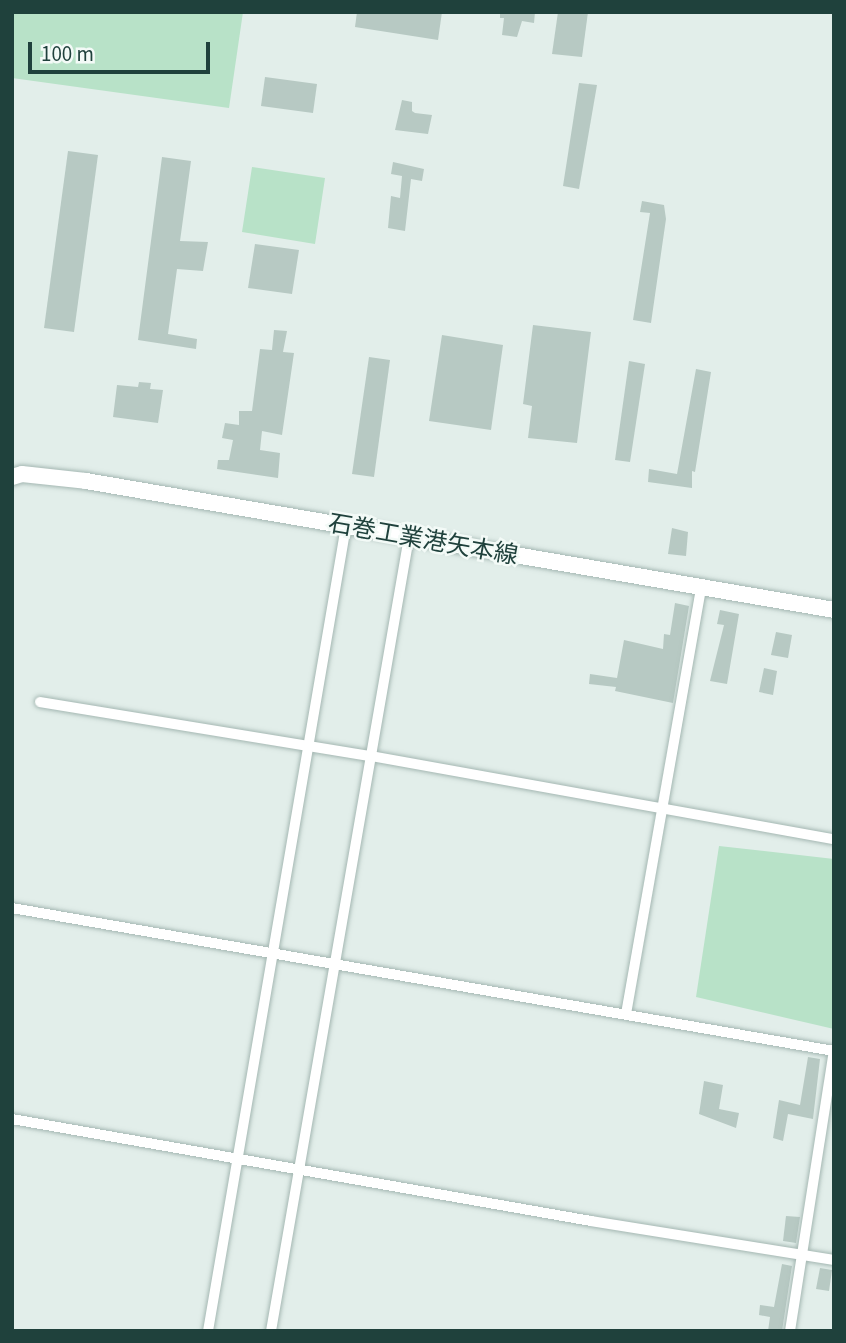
<!DOCTYPE html>
<html>
<head>
<meta charset="utf-8">
<style>
	body { margin:0 }
	#map { position:relative; width:846px; height:1343px; overflow:hidden; background:#e2eeea; font-family:"Source Sans 3","Noto Sans JP",sans-serif }
	div>[style] { position:absolute }
	.green>* { inset:0; background:#b8e2c8 }
	.building>* { inset:0; background:#b7c9c3 }
	.roads { filter:drop-shadow(0 0 2px #a4b7b2) drop-shadow(0 0 2px #a4b7b2) }
	.street>* { height:10px; margin:-5px; padding:0 5px; transform-origin:5px; border-radius:5px; background:#fff }
	.secondary>* { height:16px; margin:-8px; padding:0 8px; transform-origin:8px; border-radius:8px; background:#fff }
	span { translate:-50% -50%; white-space:nowrap; text-align:center; line-height:1.15; -webkit-text-stroke:5px #f3faf7; paint-order:stroke }
	.street-label { font-size:24px; color:#1f413c }
	.frame { position:absolute; inset:0; border:14px solid #1f413c; pointer-events:none }
	.scale { position:absolute; left:28px; top:42px; width:182px; height:32px; box-sizing:border-box; border:4px solid #1f413c; border-top:0; padding-left:9px; font-size:21px; line-height:24px; white-space:nowrap; color:#1f413c; -webkit-text-stroke:5px #f3faf7; paint-order:stroke }
</style>
</head>
<body>
<div id="map">
	<div class="green">
		<i style="clip-path:polygon(12px 12px,243px 12px,229px 108px,12px 78px)"></i>
		<i style="clip-path:polygon(252px 167px,325px 178px,315px 244px,242px 232px)"></i>
		<i style="clip-path:polygon(719px 846px,834px 859px,834px 1029px,696px 997px)"></i>
	</div>
	<div class="building">
		<i style="clip-path:polygon(357px 12px,442px 12px,438px 40px,355px 27px)"></i>
		<i style="clip-path:polygon(500px 12px,535px 12px,534px 23px,522px 21px,517px 37px,502px 35px,504px 18px,500px 18px)"></i>
		<i style="clip-path:polygon(558px 12px,588px 12px,582px 57px,552px 54px)"></i>
		<i style="clip-path:polygon(265px 77px,317px 84px,313px 113px,261px 106px)"></i>
		<i style="clip-path:polygon(579px 83px,597px 85px,579px 189px,563px 186px)"></i>
		<i style="clip-path:polygon(402px 100px,412px 102px,412px 111px,415px 113px,432px 115px,428px 134px,395px 130px)"></i>
		<i style="clip-path:polygon(68px 151px,98px 155px,74px 332px,44px 328px)"></i>
		<i style="clip-path:polygon(162px 157px,191px 161px,180px 241px,208px 242px,203px 271px,177px 269px,168px 334px,197px 339px,196px 349px,138px 340px)"></i>
		<i style="clip-path:polygon(393px 162px,424px 169px,422px 181px,411px 179px,405px 231px,388px 228px,391px 196px,400px 198px,402px 176px,391px 174px)"></i>
		<i style="clip-path:polygon(642px 201px,664px 205px,666px 219px,651px 323px,633px 320px,650px 213px,640px 212px)"></i>
		<i style="clip-path:polygon(255px 244px,299px 250px,292px 294px,248px 288px)"></i>
		<i style="clip-path:polygon(533px 325px,591px 332px,577px 443px,528px 438px,532px 406px,523px 404px)"></i>
		<i style="clip-path:polygon(274px 330px,287px 331px,283px 352px,294px 353px,282px 435px,262px 431px,260px 450px,280px 453px,278px 478px,217px 469px,218px 460px,229px 460px,233px 440px,222px 438px,225px 423px,239px 425px,239px 411px,252px 411px,260px 349px,272px 350px)"></i>
		<i style="clip-path:polygon(442px 335px,503px 345px,491px 430px,429px 421px)"></i>
		<i style="clip-path:polygon(369px 357px,390px 360px,374px 477px,352px 474px)"></i>
		<i style="clip-path:polygon(629px 361px,645px 364px,630px 462px,615px 460px)"></i>
		<i style="clip-path:polygon(696px 369px,711px 372px,695px 472px,692px 471px,692px 488px,648px 482px,649px 469px,677px 474px)"></i>
		<i style="clip-path:polygon(139px 382px,151px 383px,150px 389px,163px 390px,158px 423px,113px 417px,117px 385px,138px 387px)"></i>
		<i style="clip-path:polygon(672px 528px,688px 532px,686px 556px,668px 554px)"></i>
		<i style="clip-path:polygon(675px 603px,689px 606px,673px 703px,615px 691px,616px 687px,589px 684px,590px 674px,617px 678px,624px 640px,663px 649px,664px 634px,670px 635px)"></i>
		<i style="clip-path:polygon(720px 610px,739px 614px,727px 684px,710px 681px,724px 625px,717px 624px)"></i>
		<i style="clip-path:polygon(776px 632px,792px 635px,788px 658px,771px 655px)"></i>
		<i style="clip-path:polygon(764px 668px,777px 671px,773px 695px,759px 692px)"></i>
		<i style="clip-path:polygon(808px 1057px,820px 1059px,813px 1119px,788px 1114px,783px 1141px,773px 1138px,779px 1100px,800px 1105px)"></i>
		<i style="clip-path:polygon(704px 1081px,723px 1085px,719px 1109px,739px 1113px,736px 1128px,699px 1114px)"></i>
		<i style="clip-path:polygon(786px 1216px,800px 1217px,796px 1243px,783px 1241px)"></i>
		<i style="clip-path:polygon(782px 1264px,792px 1266px,782px 1331px,768px 1331px,770px 1317px,759px 1315px,760px 1305px,774px 1307px)"></i>
		<i style="clip-path:polygon(820px 1268px,832px 1270px,829px 1291px,816px 1289px)"></i>
	</div>
	<div class="roads">
		<div class="street">
			<i style="left:40px;top:702px;width:335px;rotate:9.3deg"></i>
			<i style="left:371px;top:756px;width:470px;rotate:10.2deg"></i>
			<i style="left:12px;top:908px;width:834px;rotate:9.87deg"></i>
			<i style="left:626px;top:1014px;width:432px;rotate:-80deg"></i>
			<i style="left:12px;top:1119px;width:588px;rotate:9.99deg"></i>
			<i style="left:591px;top:1221px;width:246px;rotate:9.1deg"></i>
			<i style="left:208px;top:1331px;width:817px;rotate:-80.27deg"></i>
			<i style="left:271px;top:1331px;width:806px;rotate:-80.14deg"></i>
			<i style="left:790px;top:1331px;width:283px;rotate:-81.1deg"></i>
		</div>
		<div class="secondary">
			<i style="left:12px;top:477px;width:10px;rotate:-17deg"></i>
			<i style="left:22px;top:474px;width:64px;rotate:6.2deg"></i>
			<i style="left:86px;top:481px;width:759px;rotate:9.78deg"></i>
		</div>
	</div>
	<div class="street-label">
		<span style="left:423px;top:540px;rotate:10deg">石巻工業港矢本線</span>
	</div>
	<div class="frame"></div>
	<div class="scale">100 m</div>
</div>
</body>
</html>
